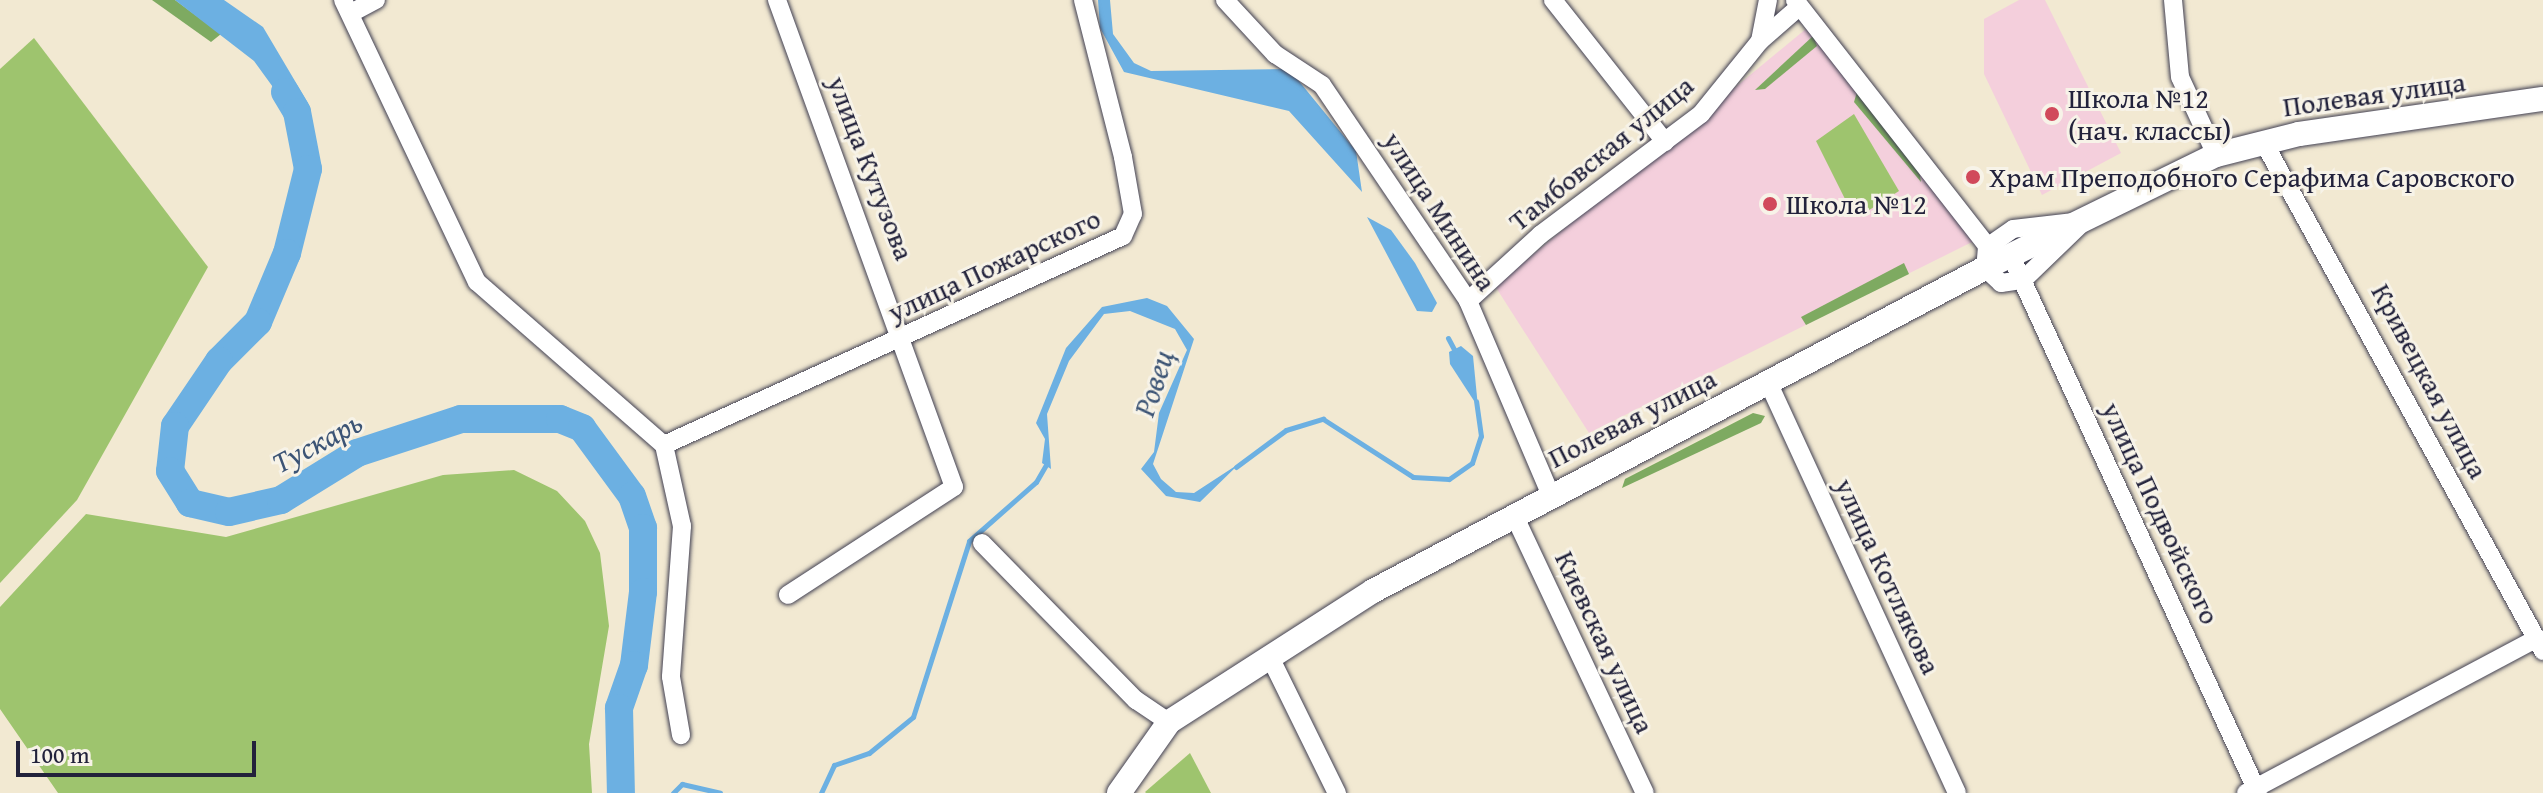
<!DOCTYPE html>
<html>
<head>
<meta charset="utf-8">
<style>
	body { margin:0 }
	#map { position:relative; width:2543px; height:793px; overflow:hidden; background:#f2e9d2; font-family:"Gentium Book Plus",serif }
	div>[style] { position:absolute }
	.built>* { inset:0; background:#f4cfdc }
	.green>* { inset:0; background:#9ec46e }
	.forest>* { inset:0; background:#7eaa61 }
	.water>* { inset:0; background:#6cb0e2 }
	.stream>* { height:5px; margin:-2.5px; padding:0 2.5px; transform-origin:2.5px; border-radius:2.5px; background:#6cb0e2 }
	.river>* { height:28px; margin:-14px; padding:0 14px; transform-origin:14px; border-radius:14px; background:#6cb0e2 }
	.roads { filter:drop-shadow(0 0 2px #414052) drop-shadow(0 0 2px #414052) }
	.street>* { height:18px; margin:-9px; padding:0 9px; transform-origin:9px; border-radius:9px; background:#fff }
	.secondary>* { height:24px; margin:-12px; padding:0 12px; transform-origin:12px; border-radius:12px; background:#fff }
	.dots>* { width:22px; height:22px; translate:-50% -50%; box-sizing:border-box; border:4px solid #f7f3e8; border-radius:50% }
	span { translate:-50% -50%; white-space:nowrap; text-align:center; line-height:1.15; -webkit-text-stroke:6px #f7f3e8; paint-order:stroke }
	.street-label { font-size:28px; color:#22223b }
	.poi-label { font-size:28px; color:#22223b }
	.left { translate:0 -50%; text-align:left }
	.water-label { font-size:30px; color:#3c5475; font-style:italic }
	.scale { position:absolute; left:16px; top:741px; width:240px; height:36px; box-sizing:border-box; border:4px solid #22223b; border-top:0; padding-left:10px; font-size:24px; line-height:28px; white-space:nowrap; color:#22223b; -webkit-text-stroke:6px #f7f3e8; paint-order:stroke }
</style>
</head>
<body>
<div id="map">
	<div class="built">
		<i style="clip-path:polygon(2019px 0,2045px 0,2121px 153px,2042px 195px,1984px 74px,1984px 19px)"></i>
		<i style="clip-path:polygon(1807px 28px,1976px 240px,1589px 433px,1495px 286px)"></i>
	</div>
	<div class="green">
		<i style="clip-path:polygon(34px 38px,208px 267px,77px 500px,0 583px,0 69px)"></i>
		<i style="clip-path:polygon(1854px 114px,1899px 191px,1863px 214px,1852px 213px,1816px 141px)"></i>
		<i style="clip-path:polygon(514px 470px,557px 491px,585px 521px,600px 553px,609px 626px,589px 744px,592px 793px,58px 793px,0 709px,0 607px,86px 514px,226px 537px,443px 475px)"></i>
		<i style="clip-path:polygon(1190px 753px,1211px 793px,1146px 793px,1145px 792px)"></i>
	</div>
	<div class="forest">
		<i style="clip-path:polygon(152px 0,175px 0,221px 34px,211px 42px)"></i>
		<i style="clip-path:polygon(1813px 36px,1817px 46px,1765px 89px,1755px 90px)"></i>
		<i style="clip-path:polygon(1857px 92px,1919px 169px,1921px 182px,1854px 102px)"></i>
		<i style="clip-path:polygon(1904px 263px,1909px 274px,1806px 325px,1801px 317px)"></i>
		<i style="clip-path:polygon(1753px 413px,1765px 416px,1761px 423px,1622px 488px,1625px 479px)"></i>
	</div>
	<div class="water">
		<i style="clip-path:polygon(175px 0,224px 0,263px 27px,308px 103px,318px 153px,299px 206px,306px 220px,299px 243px,284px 236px,306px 157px,299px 123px,254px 61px)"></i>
		<i style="clip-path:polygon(1098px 0,1110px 0,1113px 34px,1134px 63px,1151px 71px,1282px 69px,1294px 75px,1356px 151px,1362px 192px,1289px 111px,1124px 72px,1100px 28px)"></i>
		<i style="clip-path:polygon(1367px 217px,1391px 230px,1415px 263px,1437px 303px,1432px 312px,1417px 311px)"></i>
		<i style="clip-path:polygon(1147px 298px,1167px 306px,1194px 339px,1153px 464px,1161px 479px,1176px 492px,1194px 493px,1240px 463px,1200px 502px,1166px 496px,1141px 469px,1154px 452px,1159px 413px,1187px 350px,1175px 329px,1130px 311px,1104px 314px,1069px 361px,1047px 414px,1051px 469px,1042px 463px,1045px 439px,1036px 423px,1066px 348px,1102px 307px)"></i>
		<i style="clip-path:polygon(1461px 346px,1473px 356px,1478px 407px,1450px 364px,1449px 352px)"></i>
	</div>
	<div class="stream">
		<i style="left:1448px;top:338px;width:15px;rotate:62deg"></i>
		<i style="left:1236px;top:467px;width:62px;rotate:-36.5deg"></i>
		<i style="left:1286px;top:430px;width:39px;rotate:-17deg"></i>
		<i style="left:1323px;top:419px;width:107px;rotate:32.8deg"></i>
		<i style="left:1413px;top:477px;width:36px;rotate:3deg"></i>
		<i style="left:1449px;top:479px;width:28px;rotate:-35deg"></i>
		<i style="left:1472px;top:463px;width:28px;rotate:-72deg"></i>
		<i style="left:1481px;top:436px;width:35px;rotate:-98deg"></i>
		<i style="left:673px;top:793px;width:13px;rotate:-45deg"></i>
		<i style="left:682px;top:784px;width:39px;rotate:13deg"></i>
		<i style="left:821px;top:793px;width:31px;rotate:-65deg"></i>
		<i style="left:834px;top:765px;width:37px;rotate:-19deg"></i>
		<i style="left:869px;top:753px;width:57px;rotate:-39.3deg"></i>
		<i style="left:913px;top:717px;width:185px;rotate:-72.3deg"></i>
		<i style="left:969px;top:541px;width:89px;rotate:-41.4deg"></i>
		<i style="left:1036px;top:482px;width:22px;rotate:-60deg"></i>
	</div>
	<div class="river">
		<i style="left:285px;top:92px;width:23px;rotate:59deg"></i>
		<i style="left:297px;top:112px;width:58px;rotate:79.1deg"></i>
		<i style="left:308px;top:169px;width:87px;rotate:104deg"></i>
		<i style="left:287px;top:253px;width:75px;rotate:112.8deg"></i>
		<i style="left:258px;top:322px;width:55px;rotate:135deg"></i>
		<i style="left:219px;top:361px;width:78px;rotate:124.1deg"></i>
		<i style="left:175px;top:426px;width:45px;rotate:96.3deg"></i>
		<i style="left:170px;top:471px;width:38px;rotate:58deg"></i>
		<i style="left:190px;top:503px;width:40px;rotate:13deg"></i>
		<i style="left:229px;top:512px;width:53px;rotate:-13deg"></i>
		<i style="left:281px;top:500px;width:89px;rotate:-31.7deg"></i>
		<i style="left:357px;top:453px;width:109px;rotate:-18.1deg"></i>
		<i style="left:461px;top:419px;width:99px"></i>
		<i style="left:560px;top:419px;width:24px;rotate:22deg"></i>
		<i style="left:582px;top:428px;width:84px;rotate:53.7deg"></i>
		<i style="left:632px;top:496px;width:34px;rotate:71deg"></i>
		<i style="left:643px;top:528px;width:64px;rotate:90deg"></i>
		<i style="left:643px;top:592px;width:74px;rotate:97deg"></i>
		<i style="left:634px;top:665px;width:46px;rotate:109.2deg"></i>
		<i style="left:619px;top:708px;width:85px;rotate:88.7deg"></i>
	</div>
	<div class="roads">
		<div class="street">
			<i style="left:343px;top:0;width:312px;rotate:64.6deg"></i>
			<i style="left:477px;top:282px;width:248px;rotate:41.1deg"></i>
			<i style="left:664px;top:445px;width:83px;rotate:77.5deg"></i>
			<i style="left:682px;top:526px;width:151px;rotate:94.2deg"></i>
			<i style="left:671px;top:677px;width:59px;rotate:80.2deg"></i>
			<i style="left:777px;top:0;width:518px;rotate:70.03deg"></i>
			<i style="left:954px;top:487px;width:198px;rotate:147deg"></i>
			<i style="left:1225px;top:0;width:74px;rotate:47.2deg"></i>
			<i style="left:1275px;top:54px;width:56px;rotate:33.4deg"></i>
			<i style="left:1322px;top:85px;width:261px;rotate:55.9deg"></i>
			<i style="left:1468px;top:301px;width:209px;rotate:66.9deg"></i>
			<i style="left:1553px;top:0;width:181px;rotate:51.7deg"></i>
			<i style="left:1795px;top:0;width:331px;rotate:52deg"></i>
			<i style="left:2173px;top:0;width:77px;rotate:84.8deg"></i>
			<i style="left:2180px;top:77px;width:86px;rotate:65.2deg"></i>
			<i style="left:353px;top:12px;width:26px;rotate:-28deg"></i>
			<i style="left:1760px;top:41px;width:42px;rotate:-79deg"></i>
			<i style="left:2263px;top:141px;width:582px;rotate:61.23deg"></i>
			<i style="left:2074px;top:222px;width:61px;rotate:173.5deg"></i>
			<i style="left:2013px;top:229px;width:32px;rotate:145deg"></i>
			<i style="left:1987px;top:247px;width:21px;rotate:95deg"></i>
			<i style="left:1985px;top:268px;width:22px;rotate:43deg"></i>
			<i style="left:2001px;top:283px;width:22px;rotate:-8deg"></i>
			<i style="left:2023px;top:280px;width:81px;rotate:-44deg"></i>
			<i style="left:2011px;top:256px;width:591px;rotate:65.3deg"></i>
			<i style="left:1468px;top:301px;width:98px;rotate:-42.5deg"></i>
			<i style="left:1540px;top:235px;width:201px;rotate:-36.9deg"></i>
			<i style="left:1701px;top:114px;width:94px;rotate:-51.1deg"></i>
			<i style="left:1760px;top:41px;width:52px;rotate:-41.1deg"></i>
			<i style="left:1768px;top:382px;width:452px;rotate:65.3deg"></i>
			<i style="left:664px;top:445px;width:504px;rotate:-24.48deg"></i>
			<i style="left:1123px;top:236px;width:24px;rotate:-66deg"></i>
			<i style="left:1133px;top:214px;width:58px;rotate:-100deg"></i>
			<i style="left:1123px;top:157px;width:162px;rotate:-104.3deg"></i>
			<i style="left:1514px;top:515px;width:307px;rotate:64.8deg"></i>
			<i style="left:982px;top:543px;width:220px;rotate:45.6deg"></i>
			<i style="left:1136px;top:700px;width:40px;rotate:34deg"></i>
			<i style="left:1269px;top:655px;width:154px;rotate:63.8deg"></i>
			<i style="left:2246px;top:793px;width:330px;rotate:-28deg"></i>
		</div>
		<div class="secondary">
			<i style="left:1119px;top:793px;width:87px;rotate:-54.8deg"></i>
			<i style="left:1169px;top:722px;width:242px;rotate:-32.7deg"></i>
			<i style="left:1373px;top:591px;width:692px;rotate:-27.82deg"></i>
			<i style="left:1985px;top:268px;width:257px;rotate:-26.1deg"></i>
			<i style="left:2216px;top:155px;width:86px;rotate:-14.2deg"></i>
			<i style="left:2299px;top:134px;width:246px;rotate:-8.2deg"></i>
		</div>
	</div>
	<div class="dots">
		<i style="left:2052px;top:114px;background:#d1495b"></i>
		<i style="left:1973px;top:177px;background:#d1495b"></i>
		<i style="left:1770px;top:204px;background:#d1495b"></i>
	</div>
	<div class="street-label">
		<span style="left:2374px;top:94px;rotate:-8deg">Полевая улица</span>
		<span style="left:1601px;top:153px;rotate:-39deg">Тамбовская улица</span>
		<span style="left:871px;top:168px;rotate:69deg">улица Кутузова</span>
		<span style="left:1440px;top:211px;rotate:57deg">улица Минина</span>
		<span style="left:994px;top:265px;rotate:-25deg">улица Пожарского</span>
		<span style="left:2430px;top:381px;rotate:62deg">Кривецкая улица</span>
		<span style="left:1632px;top:418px;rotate:-27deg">Полевая улица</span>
		<span style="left:2161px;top:513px;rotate:65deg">улица Подвойского</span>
		<span style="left:1888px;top:576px;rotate:65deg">улица Котлякова</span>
		<span style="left:1605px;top:642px;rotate:65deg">Киевская улица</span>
	</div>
	<div class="poi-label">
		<span class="left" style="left:2068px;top:114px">Школа №12<br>(нач. классы)</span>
		<span class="left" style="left:1989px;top:177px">Храм Преподобного Серафима Саровского</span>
		<span class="left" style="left:1786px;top:204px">Школа №12</span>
	</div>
	<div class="water-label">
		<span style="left:1153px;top:383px;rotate:-72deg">Ровец</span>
		<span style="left:317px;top:442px;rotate:-28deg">Тускарь</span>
	</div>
	<div class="scale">100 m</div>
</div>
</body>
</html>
